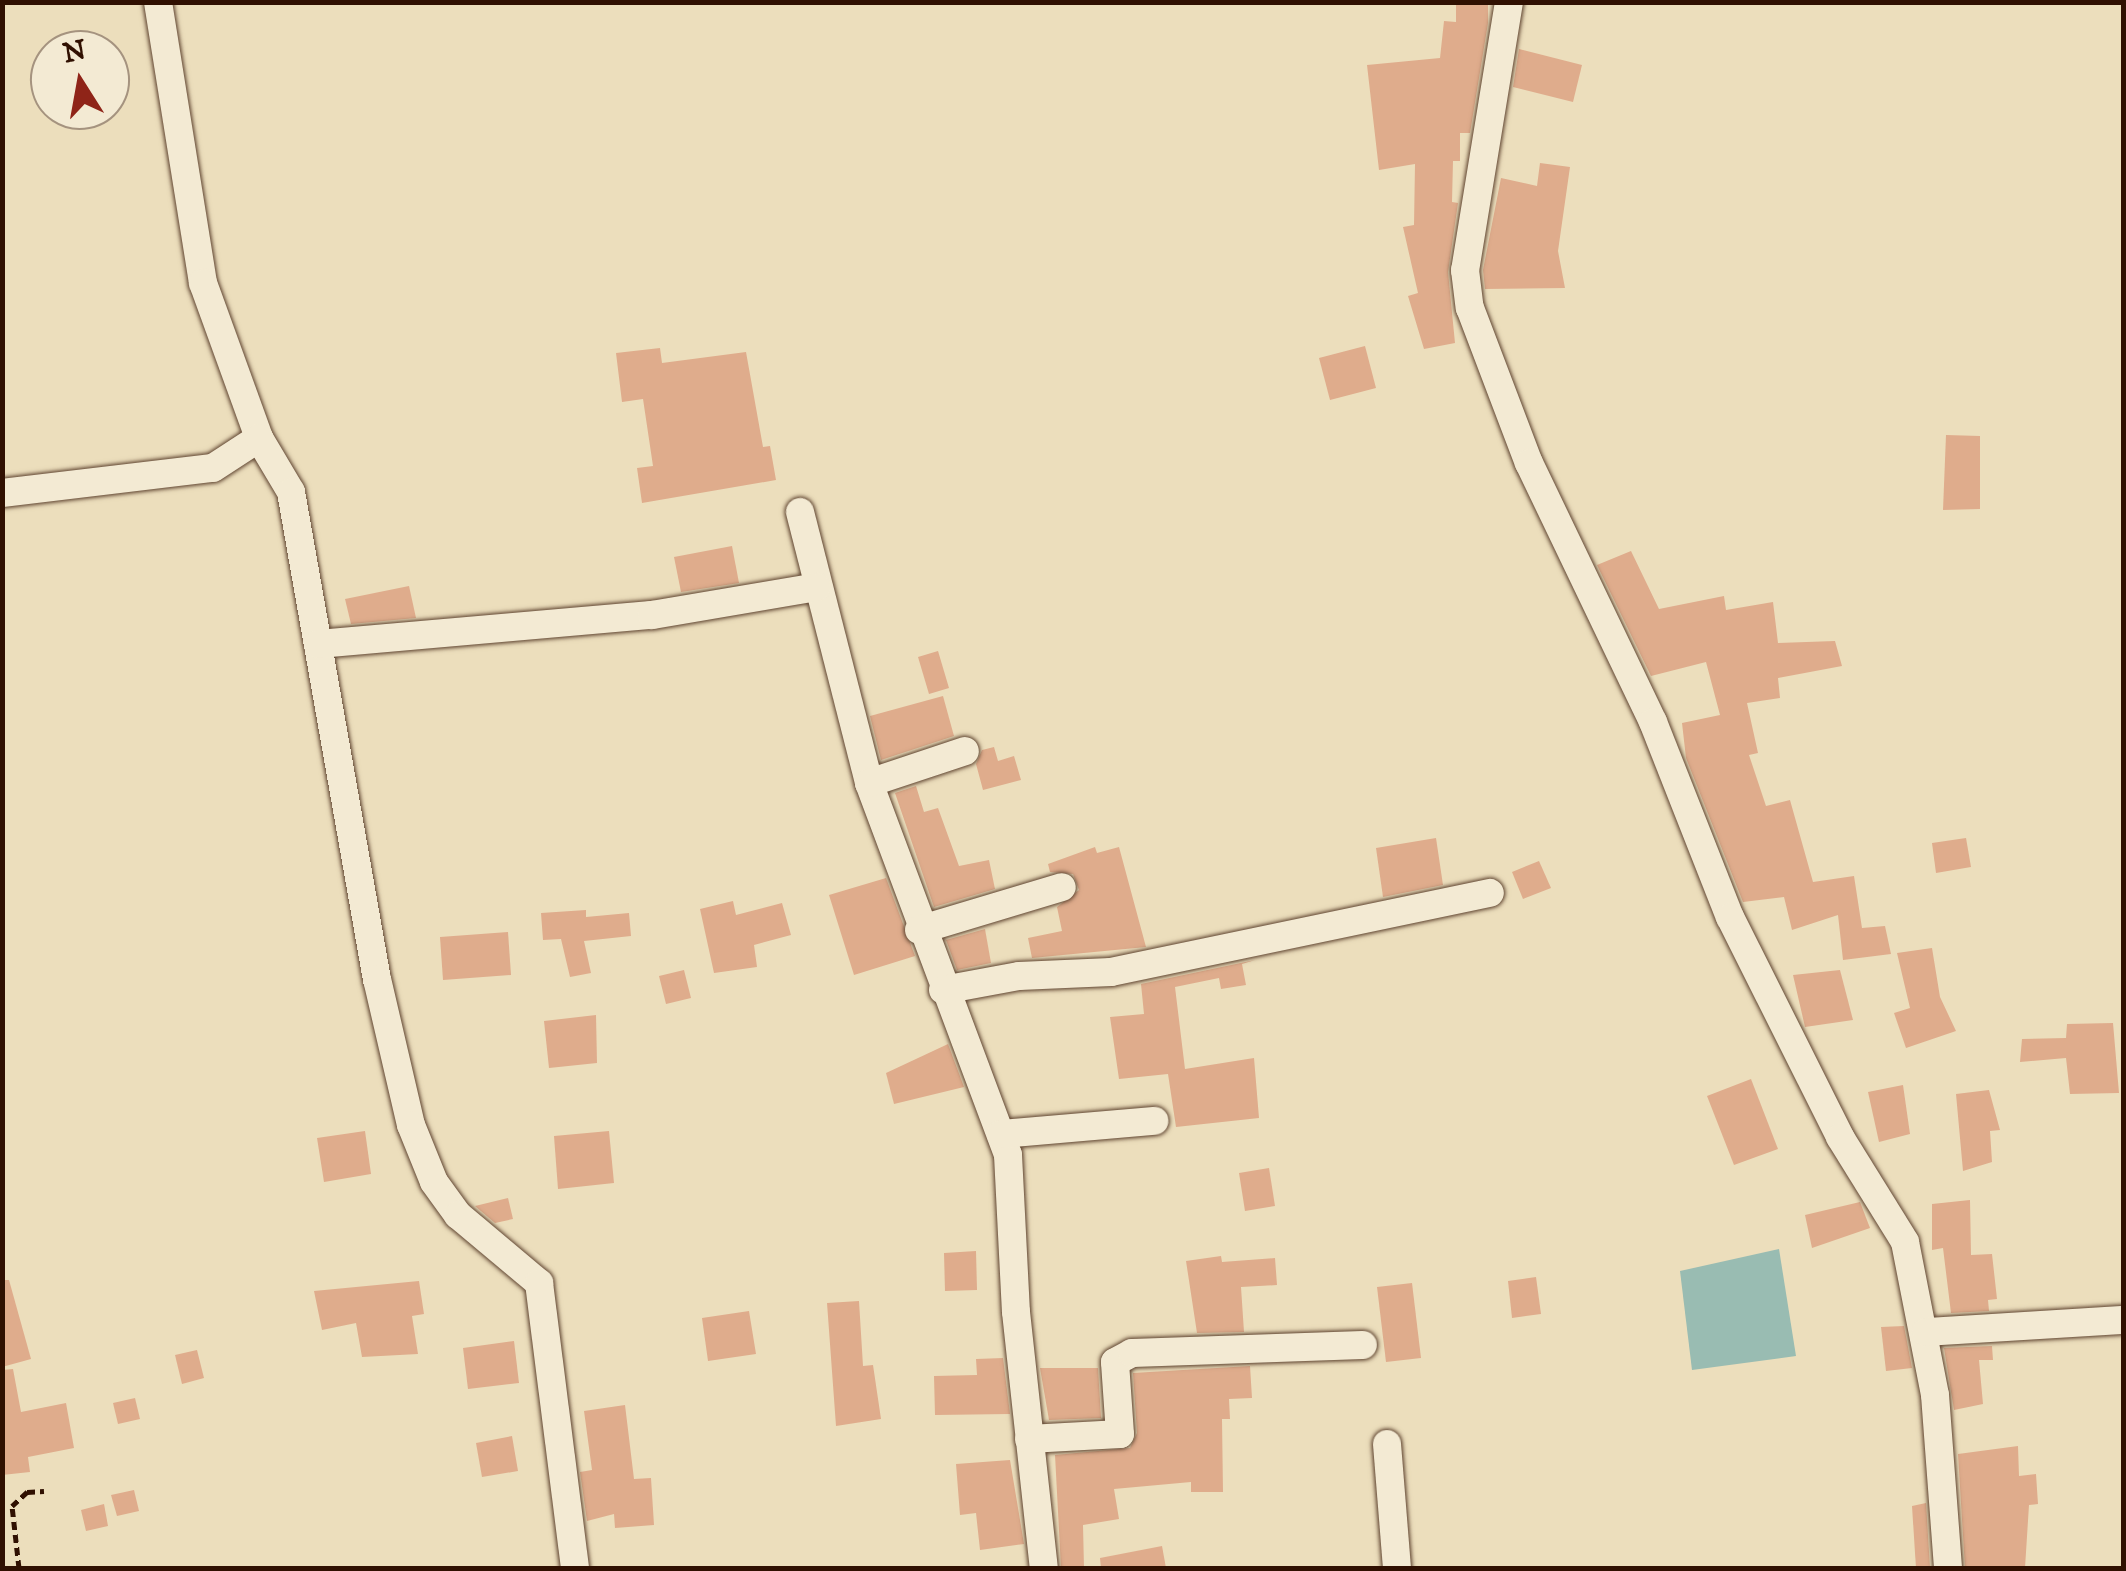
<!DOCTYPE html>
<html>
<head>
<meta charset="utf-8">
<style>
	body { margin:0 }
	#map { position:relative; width:2126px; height:1571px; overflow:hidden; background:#ecdebc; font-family:"IM FELL DW Pica",serif }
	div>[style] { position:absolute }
	.water>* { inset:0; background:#99bcb2 }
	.building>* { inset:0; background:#dfac8c }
	.path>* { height:5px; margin-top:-2.5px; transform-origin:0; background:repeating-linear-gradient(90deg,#301001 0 8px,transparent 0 13px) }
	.roads { filter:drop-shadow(0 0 2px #5f4430) drop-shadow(0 0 2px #5f4430) }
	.minor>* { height:28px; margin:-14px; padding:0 14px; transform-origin:14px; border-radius:14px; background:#f3ead3 }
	span { translate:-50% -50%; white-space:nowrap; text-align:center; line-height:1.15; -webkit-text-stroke:8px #f3ead3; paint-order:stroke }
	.frame { position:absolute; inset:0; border:5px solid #301001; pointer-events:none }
	.north { position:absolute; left:30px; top:30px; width:100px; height:100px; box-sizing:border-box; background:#f3ead3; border:2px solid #a5937f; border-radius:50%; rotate:349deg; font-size:28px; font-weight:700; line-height:40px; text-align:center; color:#301001 }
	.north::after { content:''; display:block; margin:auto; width:35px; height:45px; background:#8f2418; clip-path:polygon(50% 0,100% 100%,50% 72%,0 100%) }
</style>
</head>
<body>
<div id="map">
	<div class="water">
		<i style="clip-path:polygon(1779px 1249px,1796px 1356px,1692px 1370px,1680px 1271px)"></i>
	</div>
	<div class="building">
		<i style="clip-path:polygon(1456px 2px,1488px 2px,1488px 23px,1470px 133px,1460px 133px,1460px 161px,1453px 161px,1452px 202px,1458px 203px,1448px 272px,1455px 343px,1424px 349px,1408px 296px,1418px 293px,1403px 227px,1414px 225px,1415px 164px,1379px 170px,1367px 65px,1440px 58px,1444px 21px,1456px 22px)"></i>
		<i style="clip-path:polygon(1519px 49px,1582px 65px,1573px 102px,1513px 87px)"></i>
		<i style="clip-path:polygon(1540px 163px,1570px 167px,1558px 251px,1565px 288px,1485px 289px,1483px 270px,1501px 178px,1537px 186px)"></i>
		<i style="clip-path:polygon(1365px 346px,1376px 388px,1330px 400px,1319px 358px)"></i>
		<i style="clip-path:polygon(660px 348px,662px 363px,746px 352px,763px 447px,770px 446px,776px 480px,642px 503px,637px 468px,653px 466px,643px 399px,622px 402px,616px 353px)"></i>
		<i style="clip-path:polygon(1946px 435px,1980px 436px,1980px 509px,1943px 510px)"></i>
		<i style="clip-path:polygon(732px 546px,739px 583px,681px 592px,674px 557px)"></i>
		<i style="clip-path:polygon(1631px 551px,1659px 609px,1724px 596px,1726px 610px,1773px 602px,1778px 643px,1835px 641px,1842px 666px,1778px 678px,1780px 698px,1747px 703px,1758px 753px,1749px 755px,1766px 806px,1790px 800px,1813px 882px,1854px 876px,1862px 928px,1885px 926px,1891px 954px,1843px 960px,1838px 915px,1792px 930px,1784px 897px,1743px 902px,1686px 758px,1682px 723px,1720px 715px,1706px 662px,1651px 676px,1597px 565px)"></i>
		<i style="clip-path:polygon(409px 586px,416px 618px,351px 624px,345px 599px)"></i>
		<i style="clip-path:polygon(938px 651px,949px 688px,929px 694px,918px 657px)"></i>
		<i style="clip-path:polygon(943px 696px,954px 736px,881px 760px,870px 716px)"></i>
		<i style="clip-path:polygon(994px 747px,998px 761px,1014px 756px,1021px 780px,983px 790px,976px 764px,982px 750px)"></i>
		<i style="clip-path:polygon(916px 786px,924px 812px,938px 808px,959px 866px,989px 860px,995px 889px,934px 907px,895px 793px)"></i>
		<i style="clip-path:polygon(1436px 838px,1443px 885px,1383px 897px,1376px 848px)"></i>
		<i style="clip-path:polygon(1966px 838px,1971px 867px,1936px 873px,1932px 843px)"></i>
		<i style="clip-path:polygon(1095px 847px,1097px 853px,1119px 847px,1146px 947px,1032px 958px,1028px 938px,1062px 931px,1057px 907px,1079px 890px,1073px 874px,1050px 872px,1048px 864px)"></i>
		<i style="clip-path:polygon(1539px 861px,1551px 888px,1523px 899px,1512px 872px)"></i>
		<i style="clip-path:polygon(886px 878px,915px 956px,854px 975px,829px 895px)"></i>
		<i style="clip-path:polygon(733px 901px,736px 915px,782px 903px,791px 935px,754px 945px,757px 967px,714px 973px,700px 909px)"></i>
		<i style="clip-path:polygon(586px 910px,586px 917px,629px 913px,631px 936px,584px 941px,591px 973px,570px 977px,561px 939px,543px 940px,541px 913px)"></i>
		<i style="clip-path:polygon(985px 929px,991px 963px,957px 970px,946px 940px)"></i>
		<i style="clip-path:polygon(508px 932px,511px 975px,443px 980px,440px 937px)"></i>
		<i style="clip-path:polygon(1932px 948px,1940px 997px,1956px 1031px,1906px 1048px,1894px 1013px,1910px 1008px,1897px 953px)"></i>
		<i style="clip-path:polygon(1255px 960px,1242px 964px,1246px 985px,1221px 989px,1219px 978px,1175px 987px,1185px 1069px,1254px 1058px,1259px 1118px,1176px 1127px,1168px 1074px,1119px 1079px,1110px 1017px,1144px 1014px,1141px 984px)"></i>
		<i style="clip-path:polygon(684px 970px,691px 998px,666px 1004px,659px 976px)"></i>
		<i style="clip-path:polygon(1840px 970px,1853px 1020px,1805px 1027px,1793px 975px)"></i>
		<i style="clip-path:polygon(596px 1015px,597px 1063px,549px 1068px,544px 1021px)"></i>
		<i style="clip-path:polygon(2113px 1023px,2119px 1093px,2070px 1094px,2066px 1058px,2020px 1062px,2022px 1039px,2066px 1038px,2067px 1024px)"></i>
		<i style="clip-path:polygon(948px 1044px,964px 1087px,894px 1104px,886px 1073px)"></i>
		<i style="clip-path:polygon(1751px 1079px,1778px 1149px,1734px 1165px,1707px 1096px)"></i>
		<i style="clip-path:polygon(1903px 1085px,1910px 1134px,1879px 1142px,1868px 1092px)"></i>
		<i style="clip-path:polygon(1989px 1090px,2000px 1130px,1990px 1131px,1992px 1162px,1963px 1171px,1956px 1094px)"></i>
		<i style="clip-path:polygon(365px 1131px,371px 1174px,324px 1182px,317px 1138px)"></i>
		<i style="clip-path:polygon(609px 1131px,614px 1183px,558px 1189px,554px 1136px)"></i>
		<i style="clip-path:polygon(1269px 1168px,1275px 1206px,1245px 1211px,1239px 1173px)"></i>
		<i style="clip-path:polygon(508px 1198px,513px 1219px,495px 1223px,475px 1206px)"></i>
		<i style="clip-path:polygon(1970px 1200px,1971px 1255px,1992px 1254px,1997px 1299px,1988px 1300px,1989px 1311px,1951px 1313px,1943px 1248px,1932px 1250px,1932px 1204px)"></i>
		<i style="clip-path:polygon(1860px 1202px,1870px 1228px,1812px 1248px,1805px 1215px)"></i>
		<i style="clip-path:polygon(976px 1251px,977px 1290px,945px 1291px,944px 1253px)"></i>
		<i style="clip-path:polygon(1221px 1256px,1222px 1262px,1275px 1258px,1277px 1285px,1241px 1287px,1244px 1332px,1197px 1333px,1186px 1261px)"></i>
		<i style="clip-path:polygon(1536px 1277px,1541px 1314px,1512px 1318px,1508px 1281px)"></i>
		<i style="clip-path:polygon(2px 1280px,9px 1280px,31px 1359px,2px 1367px)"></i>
		<i style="clip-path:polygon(419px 1281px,424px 1314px,412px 1316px,418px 1354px,362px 1357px,356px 1323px,322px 1330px,314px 1291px)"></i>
		<i style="clip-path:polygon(1412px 1283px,1421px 1358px,1386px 1362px,1377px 1287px)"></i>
		<i style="clip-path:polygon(859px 1301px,863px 1366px,873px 1365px,881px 1419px,836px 1426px,827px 1303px)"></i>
		<i style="clip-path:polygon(749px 1311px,756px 1354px,708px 1361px,702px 1318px)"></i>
		<i style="clip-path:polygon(1904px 1326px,1912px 1368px,1886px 1371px,1881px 1327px)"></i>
		<i style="clip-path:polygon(514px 1341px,519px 1383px,468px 1389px,463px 1348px)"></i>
		<i style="clip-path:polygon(1992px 1346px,1993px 1360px,1979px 1360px,1983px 1404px,1954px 1410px,1944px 1348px)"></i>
		<i style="clip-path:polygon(197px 1350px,204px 1378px,182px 1384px,175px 1355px)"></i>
		<i style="clip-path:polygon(1003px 1358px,1010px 1414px,935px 1415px,934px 1376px,977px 1375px,976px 1359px)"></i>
		<i style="clip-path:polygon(1250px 1366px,1252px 1398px,1229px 1399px,1230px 1419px,1222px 1419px,1223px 1492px,1191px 1492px,1191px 1482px,1114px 1489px,1119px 1519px,1083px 1525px,1084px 1568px,1061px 1568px,1055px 1455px,1130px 1448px,1137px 1433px,1133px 1373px)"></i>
		<i style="clip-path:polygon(1040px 1368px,1098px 1368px,1101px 1418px,1049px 1420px)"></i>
		<i style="clip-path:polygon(13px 1369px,21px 1412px,66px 1403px,74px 1448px,28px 1457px,30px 1472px,2px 1475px,2px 1370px)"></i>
		<i style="clip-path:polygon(135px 1398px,140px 1419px,118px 1424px,113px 1403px)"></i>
		<i style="clip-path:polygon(625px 1405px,634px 1479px,651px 1478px,654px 1525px,615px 1528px,614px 1514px,587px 1521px,580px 1472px,592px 1470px,584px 1411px)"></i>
		<i style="clip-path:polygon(512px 1436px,518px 1471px,482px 1477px,476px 1443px)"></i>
		<i style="clip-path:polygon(2018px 1446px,2019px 1476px,2036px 1474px,2038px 1504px,2029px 1505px,2025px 1568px,1965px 1568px,1958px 1454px)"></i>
		<i style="clip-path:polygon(1010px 1460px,1024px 1544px,980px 1550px,976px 1513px,960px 1515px,956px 1464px)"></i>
		<i style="clip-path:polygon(134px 1490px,139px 1511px,117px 1516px,111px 1495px)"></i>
		<i style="clip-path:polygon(1926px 1503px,1930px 1568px,1916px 1568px,1912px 1506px)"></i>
		<i style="clip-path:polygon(104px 1504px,108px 1526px,86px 1531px,81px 1510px)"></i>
		<i style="clip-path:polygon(1162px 1546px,1166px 1568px,1101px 1568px,1100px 1558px)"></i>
	</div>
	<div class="path">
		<i style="left:19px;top:1568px;width:62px;rotate:-96.4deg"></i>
		<i style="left:12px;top:1506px;width:21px;rotate:-43deg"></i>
		<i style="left:27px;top:1492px;width:17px;rotate:-3deg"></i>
	</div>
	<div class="roads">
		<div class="minor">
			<i style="left:158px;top:2px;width:285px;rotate:80.9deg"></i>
			<i style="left:203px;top:283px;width:165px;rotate:70.1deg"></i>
			<i style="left:1509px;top:2px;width:272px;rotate:99.3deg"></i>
			<i style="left:1465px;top:270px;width:38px;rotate:83deg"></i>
			<i style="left:1470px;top:308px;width:166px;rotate:69.2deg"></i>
			<i style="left:1529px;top:463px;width:287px;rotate:64.4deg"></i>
			<i style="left:1653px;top:722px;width:210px;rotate:68.5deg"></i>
			<i style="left:1730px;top:917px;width:246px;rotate:63.4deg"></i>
			<i style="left:1840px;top:1137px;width:123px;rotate:58.2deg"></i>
			<i style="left:1905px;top:1242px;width:156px;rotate:78.9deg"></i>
			<i style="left:1935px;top:1395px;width:173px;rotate:85.7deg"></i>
			<i style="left:2px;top:493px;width:212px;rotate:-6.8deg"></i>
			<i style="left:213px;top:468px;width:55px;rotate:-33.1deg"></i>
			<i style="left:259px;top:438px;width:63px;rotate:59.3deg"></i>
			<i style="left:291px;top:492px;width:495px;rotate:80deg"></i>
			<i style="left:377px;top:979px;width:150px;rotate:76.9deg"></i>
			<i style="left:411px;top:1125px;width:61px;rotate:68deg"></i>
			<i style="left:434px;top:1182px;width:41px;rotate:54deg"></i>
			<i style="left:458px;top:1215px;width:106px;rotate:40deg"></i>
			<i style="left:539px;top:1283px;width:287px;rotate:82.8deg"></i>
			<i style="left:800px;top:512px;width:280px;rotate:75.7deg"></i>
			<i style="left:869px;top:783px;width:397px;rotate:69.5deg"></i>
			<i style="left:1008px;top:1155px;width:157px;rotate:87.1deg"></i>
			<i style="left:1016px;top:1312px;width:258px;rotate:83.8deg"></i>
			<i style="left:318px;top:644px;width:335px;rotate:-5deg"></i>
			<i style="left:652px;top:615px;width:167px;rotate:-9.6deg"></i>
			<i style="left:869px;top:783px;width:101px;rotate:-18.4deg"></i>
			<i style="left:919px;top:930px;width:149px;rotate:-16.7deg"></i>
			<i style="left:943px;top:990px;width:77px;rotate:-10.4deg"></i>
			<i style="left:1019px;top:976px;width:92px;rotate:-2.5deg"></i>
			<i style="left:1111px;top:972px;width:387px;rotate:-11.8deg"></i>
			<i style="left:1001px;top:1134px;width:154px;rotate:-4.9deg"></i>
			<i style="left:1926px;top:1332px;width:198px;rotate:-3.5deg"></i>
			<i style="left:1029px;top:1439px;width:91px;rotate:-3.1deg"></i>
			<i style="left:1120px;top:1434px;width:72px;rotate:-94deg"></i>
			<i style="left:1115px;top:1362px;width:19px;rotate:-28deg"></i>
			<i style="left:1132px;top:1353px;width:231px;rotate:-2deg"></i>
			<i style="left:1387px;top:1444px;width:124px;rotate:85.4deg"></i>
		</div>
	</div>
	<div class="frame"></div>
	<div class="north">N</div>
</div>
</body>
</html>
